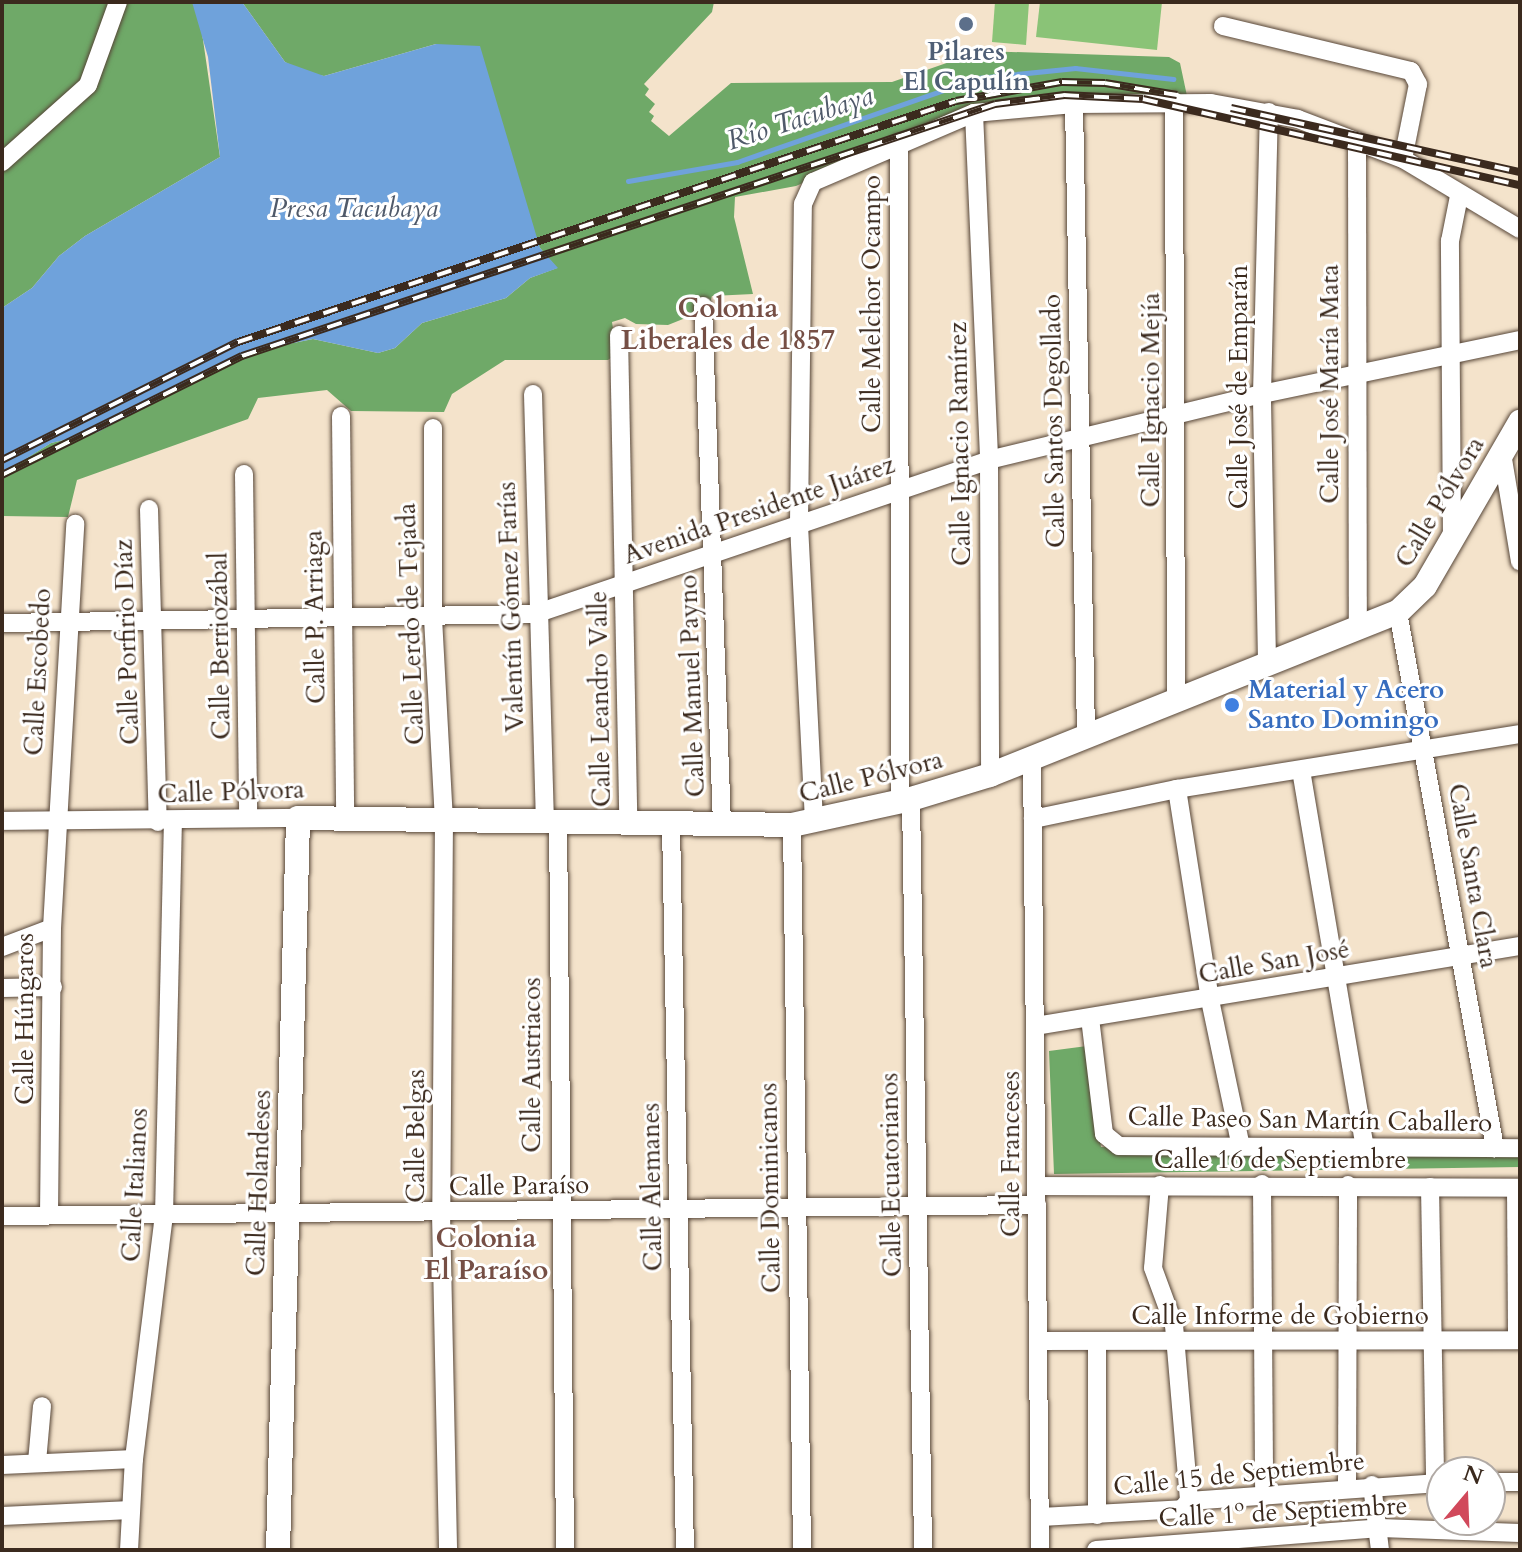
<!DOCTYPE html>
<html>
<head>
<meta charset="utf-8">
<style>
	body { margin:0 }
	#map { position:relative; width:1522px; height:1552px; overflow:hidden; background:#f4e3cb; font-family:Cardo,serif }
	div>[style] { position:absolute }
	.green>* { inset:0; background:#8ac377 }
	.forest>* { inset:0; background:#6fa968 }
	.water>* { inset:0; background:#6fa2db }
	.stream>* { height:5px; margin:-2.5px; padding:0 2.5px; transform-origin:2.5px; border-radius:2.5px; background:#6fa2db }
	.roads { filter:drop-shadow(0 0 2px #574638) drop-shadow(0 0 2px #574638) }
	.minor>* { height:18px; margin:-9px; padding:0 9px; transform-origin:9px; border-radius:9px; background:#fff }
	.tertiary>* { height:24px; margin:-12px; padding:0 12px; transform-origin:12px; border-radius:12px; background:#fff }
	.rail>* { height:8px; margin-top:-4px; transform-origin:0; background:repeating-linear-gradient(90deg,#fff 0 15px,#3b2a1e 0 30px); box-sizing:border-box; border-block:2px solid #3b2a1e }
	.dots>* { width:22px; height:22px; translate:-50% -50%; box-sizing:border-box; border:4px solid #fff; border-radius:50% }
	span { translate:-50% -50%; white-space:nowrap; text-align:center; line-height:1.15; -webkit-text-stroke:6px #fff; paint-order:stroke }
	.service-label { font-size:26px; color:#4e5e75; font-weight:700 }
	.street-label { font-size:26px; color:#3b2a1e }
	.shop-label { font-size:26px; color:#366cbe; font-weight:700 }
	.left { translate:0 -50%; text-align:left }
	.water-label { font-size:28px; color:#505a6a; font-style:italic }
	.neighbourhood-label { font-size:28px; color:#764f45; font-weight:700 }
	.frame { position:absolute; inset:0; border:4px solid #3b2a1e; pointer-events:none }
	.north { position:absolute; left:1426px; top:1456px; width:80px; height:80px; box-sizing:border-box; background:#fff; border:2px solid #b1aaa5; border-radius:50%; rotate:19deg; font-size:22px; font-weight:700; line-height:32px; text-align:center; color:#3b2a1e }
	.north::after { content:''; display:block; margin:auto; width:28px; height:36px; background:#d1495b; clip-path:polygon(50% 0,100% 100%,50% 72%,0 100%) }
</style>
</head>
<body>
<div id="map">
	<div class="green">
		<i style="clip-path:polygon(995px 2px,1029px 2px,1026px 45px,992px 42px)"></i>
		<i style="clip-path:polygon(1040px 2px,1162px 2px,1157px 50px,1036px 37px)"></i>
	</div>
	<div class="forest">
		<i style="clip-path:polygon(2px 2px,239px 2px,200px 19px,220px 157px,85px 236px,59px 256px,32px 288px,2px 308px)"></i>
		<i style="clip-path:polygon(242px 2px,714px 2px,712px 12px,644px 84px,649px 89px,645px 95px,655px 104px,649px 112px,654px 116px,651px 121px,669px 136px,731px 83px,892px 82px,981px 51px,1169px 57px,1180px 63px,1187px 96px,973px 108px,796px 186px,735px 197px,734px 217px,753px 294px,712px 296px,708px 309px,668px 325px,636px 324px,625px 318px,612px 322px,617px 354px,608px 360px,505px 360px,452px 394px,444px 412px,351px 411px,327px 390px,258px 398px,248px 419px,77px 480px,68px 517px,2px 516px,2px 474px,9px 469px,51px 443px,98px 432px,210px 368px,244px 353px,313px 339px,378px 353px,395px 348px,422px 323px,506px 298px,530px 278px,557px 268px,540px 248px,436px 44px,324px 76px,305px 73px,285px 62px)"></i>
		<i style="clip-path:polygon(1087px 1046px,1101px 1147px,1520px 1153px,1520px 1167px,1054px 1174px,1049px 1051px)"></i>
	</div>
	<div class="water">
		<i style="clip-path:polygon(192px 2px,242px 2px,285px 62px,324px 76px,436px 44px,480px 46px,540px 248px,558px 268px,530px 278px,506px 298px,422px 323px,395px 348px,378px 353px,313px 339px,244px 353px,98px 432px,51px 443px,2px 474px,2px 308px,32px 288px,59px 256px,85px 236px,220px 157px,208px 57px)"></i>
	</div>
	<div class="stream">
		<i style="left:628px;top:181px;width:111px;rotate:-9.9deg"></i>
		<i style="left:737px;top:162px;width:255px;rotate:-19.2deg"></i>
		<i style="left:978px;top:78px;width:98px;rotate:-5.9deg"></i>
		<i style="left:1075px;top:68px;width:99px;rotate:6.4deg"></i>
	</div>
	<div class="roads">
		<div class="minor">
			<i style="left:1223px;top:26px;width:193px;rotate:13.5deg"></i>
			<i style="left:1411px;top:71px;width:15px;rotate:62deg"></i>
			<i style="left:1418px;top:84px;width:76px;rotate:101.3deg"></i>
			<i style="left:1174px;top:101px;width:599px;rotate:89.81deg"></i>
			<i style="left:1074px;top:104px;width:632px;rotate:88.91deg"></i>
			<i style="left:974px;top:113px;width:347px;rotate:87.5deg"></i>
			<i style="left:989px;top:460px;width:315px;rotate:89.8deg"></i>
			<i style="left:1357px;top:141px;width:486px;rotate:89.9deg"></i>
			<i style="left:899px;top:143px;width:659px;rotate:89.91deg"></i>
			<i style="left:2px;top:162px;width:115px;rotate:-41.8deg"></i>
			<i style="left:88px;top:85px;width:88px;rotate:-70.1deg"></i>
			<i style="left:703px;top:306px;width:518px;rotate:87.9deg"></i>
			<i style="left:619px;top:335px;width:486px;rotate:88.9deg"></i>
			<i style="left:533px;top:394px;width:425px;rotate:88.4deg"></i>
			<i style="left:341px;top:416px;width:401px;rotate:89.4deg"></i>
			<i style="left:433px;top:428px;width:190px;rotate:90deg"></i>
			<i style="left:433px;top:618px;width:200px;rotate:86.9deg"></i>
			<i style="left:444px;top:818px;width:395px;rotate:90.4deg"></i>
			<i style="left:441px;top:1213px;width:337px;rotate:88.8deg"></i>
			<i style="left:1502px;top:453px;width:110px;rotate:80.6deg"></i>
			<i style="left:244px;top:474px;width:344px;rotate:89.3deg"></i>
			<i style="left:149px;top:509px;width:313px;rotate:88.4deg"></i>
			<i style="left:1452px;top:540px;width:299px;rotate:-90.4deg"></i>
			<i style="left:1450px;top:241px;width:46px;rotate:-78.7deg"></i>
			<i style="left:1398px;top:612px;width:545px;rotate:79.74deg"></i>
			<i style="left:2px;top:623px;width:533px;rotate:-0.97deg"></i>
			<i style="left:535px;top:614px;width:479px;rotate:-18.7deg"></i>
			<i style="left:989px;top:460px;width:281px;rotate:-13.6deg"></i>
			<i style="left:1262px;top:394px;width:264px;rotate:-11.8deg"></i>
			<i style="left:1267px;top:661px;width:267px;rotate:-91.1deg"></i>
			<i style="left:1262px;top:394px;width:282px;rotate:-88.6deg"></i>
			<i style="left:1032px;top:757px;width:793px;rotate:89.42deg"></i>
			<i style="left:1301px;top:770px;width:383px;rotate:80.4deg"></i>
			<i style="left:1177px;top:789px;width:214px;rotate:81.1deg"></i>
			<i style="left:1210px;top:1000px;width:150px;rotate:78.1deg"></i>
			<i style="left:911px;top:799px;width:751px;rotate:89.08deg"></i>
			<i style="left:558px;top:819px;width:731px;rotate:89.45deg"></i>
			<i style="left:1033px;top:819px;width:147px;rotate:-11.8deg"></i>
			<i style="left:1177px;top:789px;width:347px;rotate:-9.1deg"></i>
			<i style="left:2px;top:821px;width:296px;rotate:-0.6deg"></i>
			<i style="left:814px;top:821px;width:299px;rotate:-92.9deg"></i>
			<i style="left:799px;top:522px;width:318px;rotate:-89.3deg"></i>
			<i style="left:803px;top:204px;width:24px;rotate:-66deg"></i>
			<i style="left:813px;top:182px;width:175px;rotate:-23.2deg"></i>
			<i style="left:974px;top:113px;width:100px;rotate:-5.1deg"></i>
			<i style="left:1074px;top:104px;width:137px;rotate:-0.4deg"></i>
			<i style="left:1211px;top:103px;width:88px;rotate:10.4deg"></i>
			<i style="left:1298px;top:119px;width:112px;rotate:20.9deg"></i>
			<i style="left:1403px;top:159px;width:136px;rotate:30.9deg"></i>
			<i style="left:671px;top:824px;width:726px;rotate:88.9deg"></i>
			<i style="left:792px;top:825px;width:725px;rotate:89.21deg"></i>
			<i style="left:2px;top:947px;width:53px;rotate:-20.8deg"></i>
			<i style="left:2px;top:988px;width:51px;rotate:-1.1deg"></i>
			<i style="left:1090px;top:1018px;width:117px;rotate:83.1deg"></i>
			<i style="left:1104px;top:1134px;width:19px;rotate:39deg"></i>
			<i style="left:1119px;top:1146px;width:401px;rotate:0.3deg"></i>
			<i style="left:1036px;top:1026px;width:491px;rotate:-9.4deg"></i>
			<i style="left:1262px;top:1184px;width:312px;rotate:89.6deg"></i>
			<i style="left:1160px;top:1185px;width:83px;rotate:94.8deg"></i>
			<i style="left:1153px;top:1268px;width:61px;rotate:69.8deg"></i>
			<i style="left:1174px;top:1325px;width:177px;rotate:85.1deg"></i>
			<i style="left:1039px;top:1186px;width:481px;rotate:0.2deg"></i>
			<i style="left:1430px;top:1187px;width:296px;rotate:89deg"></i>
			<i style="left:1516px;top:1188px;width:152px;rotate:89.6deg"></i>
			<i style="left:49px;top:1215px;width:287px;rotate:-89.4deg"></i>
			<i style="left:52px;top:928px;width:405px;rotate:-86.7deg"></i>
			<i style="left:2px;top:1216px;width:1035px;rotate:-0.61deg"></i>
			<i style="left:1040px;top:1341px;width:480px;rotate:-0.1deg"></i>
			<i style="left:1097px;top:1342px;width:173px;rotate:90deg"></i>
			<i style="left:37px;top:1462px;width:56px;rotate:-84.9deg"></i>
			<i style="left:2px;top:1465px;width:132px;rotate:-2.6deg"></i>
			<i style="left:1490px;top:1482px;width:30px"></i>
			<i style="left:1372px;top:1485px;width:65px;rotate:83deg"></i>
			<i style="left:1347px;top:1488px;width:303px;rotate:-89.8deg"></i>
			<i style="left:2px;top:1516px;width:129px;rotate:-2.7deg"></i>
			<i style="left:1041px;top:1517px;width:141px;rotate:-3.2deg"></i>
			<i style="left:1182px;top:1509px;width:11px;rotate:-49deg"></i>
			<i style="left:1189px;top:1501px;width:254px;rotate:-4.1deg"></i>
			<i style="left:129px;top:1550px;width:91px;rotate:-86.9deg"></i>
			<i style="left:134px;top:1459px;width:246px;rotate:-83deg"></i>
			<i style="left:164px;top:1215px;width:393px;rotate:-88.7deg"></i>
			<i style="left:1096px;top:1550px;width:285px;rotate:-4.4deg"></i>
			<i style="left:1380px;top:1528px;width:140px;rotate:2deg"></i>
		</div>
		<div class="tertiary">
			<i style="left:278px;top:1550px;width:732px;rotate:-88.43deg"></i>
			<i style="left:298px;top:818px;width:494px;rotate:0.8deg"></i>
			<i style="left:792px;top:825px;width:122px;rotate:-12.3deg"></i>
			<i style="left:911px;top:799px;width:83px;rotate:-16.9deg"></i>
			<i style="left:990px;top:775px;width:439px;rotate:-21.8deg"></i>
			<i style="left:1398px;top:612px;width:37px;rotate:-44deg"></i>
			<i style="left:1425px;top:586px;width:190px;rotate:-59.9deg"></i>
		</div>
	</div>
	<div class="rail">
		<i style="left:1231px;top:108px;width:296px;rotate:12.5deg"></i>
		<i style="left:2px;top:460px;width:264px;rotate:-26.6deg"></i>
		<i style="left:238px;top:342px;width:757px;rotate:-18.55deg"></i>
		<i style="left:956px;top:101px;width:108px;rotate:-10.2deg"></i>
		<i style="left:1062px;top:82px;width:43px;rotate:1.3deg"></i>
		<i style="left:1105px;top:83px;width:73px;rotate:9.5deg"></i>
		<i style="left:2px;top:475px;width:268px;rotate:-26.4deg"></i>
		<i style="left:242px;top:356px;width:794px;rotate:-18.5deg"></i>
		<i style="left:995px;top:104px;width:70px;rotate:-7.4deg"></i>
		<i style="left:1064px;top:95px;width:79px;rotate:2.9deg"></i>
		<i style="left:1143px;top:99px;width:387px;rotate:12.9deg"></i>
	</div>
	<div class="dots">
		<i style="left:966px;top:24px;background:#5c6f8a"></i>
		<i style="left:1232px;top:705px;background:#3f7fe0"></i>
	</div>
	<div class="service-label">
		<span style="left:966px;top:67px">Pilares<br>El Capulín</span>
	</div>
	<div class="street-label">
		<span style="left:872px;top:304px;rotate:-90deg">Calle Melchor Ocampo</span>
		<span style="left:1330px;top:384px;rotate:-90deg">Calle José María Mata</span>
		<span style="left:1239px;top:387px;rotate:-90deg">Calle José de Emparán</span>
		<span style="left:1151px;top:400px;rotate:-90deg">Calle Ignacio Mejía</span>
		<span style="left:1054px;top:421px;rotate:-91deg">Calle Santos Degollado</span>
		<span style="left:960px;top:444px;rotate:-91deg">Calle Ignacio Ramírez</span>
		<span style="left:1440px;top:502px;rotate:-59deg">Calle Pólvora</span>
		<span style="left:759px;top:510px;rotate:-19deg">Avenida Presidente Juárez</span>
		<span style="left:511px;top:607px;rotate:-92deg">Valentín Gómez Farías</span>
		<span style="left:315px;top:617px;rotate:-91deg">Calle P. Arriaga</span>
		<span style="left:411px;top:624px;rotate:-92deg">Calle Lerdo de Tejada</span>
		<span style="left:127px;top:642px;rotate:-92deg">Calle Porfirio Díaz</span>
		<span style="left:220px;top:646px;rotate:-91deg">Calle Berriozábal</span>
		<span style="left:38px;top:672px;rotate:-87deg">Calle Escobedo</span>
		<span style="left:692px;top:686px;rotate:-92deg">Calle Manuel Payno</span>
		<span style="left:600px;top:699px;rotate:-91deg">Calle Leandro Valle</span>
		<span style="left:871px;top:777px;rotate:-14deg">Calle Pólvora</span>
		<span style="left:231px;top:792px;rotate:-2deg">Calle Pólvora</span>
		<span style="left:1473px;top:876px;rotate:80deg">Calle Santa Clara</span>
		<span style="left:1274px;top:962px;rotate:-10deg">Calle San José</span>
		<span style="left:25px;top:1019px;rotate:-90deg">Calle Húngaros</span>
		<span style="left:532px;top:1065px;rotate:-90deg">Calle Austriacos</span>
		<span style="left:1310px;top:1120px;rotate:1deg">Calle Paseo San Martín Caballero</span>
		<span style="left:416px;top:1136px;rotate:-90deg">Calle Belgas</span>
		<span style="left:1011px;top:1154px;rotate:-90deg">Calle Franceses</span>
		<span style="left:1280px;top:1160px">Calle 16 de Septiembre</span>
		<span style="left:891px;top:1175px;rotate:-91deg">Calle Ecuatorianos</span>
		<span style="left:259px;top:1183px;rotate:-88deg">Calle Holandeses</span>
		<span style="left:135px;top:1185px;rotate:-87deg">Calle Italianos</span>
		<span style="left:519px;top:1186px;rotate:-1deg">Calle Paraíso</span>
		<span style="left:652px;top:1187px;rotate:-91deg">Calle Alemanes</span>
		<span style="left:770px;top:1188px;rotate:-91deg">Calle Dominicanos</span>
		<span style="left:1280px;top:1316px">Calle Informe de Gobierno</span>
		<span style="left:1239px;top:1474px;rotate:-6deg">Calle 15 de Septiembre</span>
		<span style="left:1283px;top:1512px;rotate:-3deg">Calle 1º de Septiembre</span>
	</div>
	<div class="shop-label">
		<span class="left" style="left:1248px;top:705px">Material y Acero<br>Santo Domingo</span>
	</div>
	<div class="water-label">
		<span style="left:800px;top:118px;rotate:-18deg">Río Tacubaya</span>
		<span style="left:354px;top:208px">Presa Tacubaya</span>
	</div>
	<div class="neighbourhood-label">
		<span style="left:728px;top:324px">Colonia<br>Liberales de 1857</span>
		<span style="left:486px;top:1254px">Colonia<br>El Paraíso</span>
	</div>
	<div class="frame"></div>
	<div class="north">N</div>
</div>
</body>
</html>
